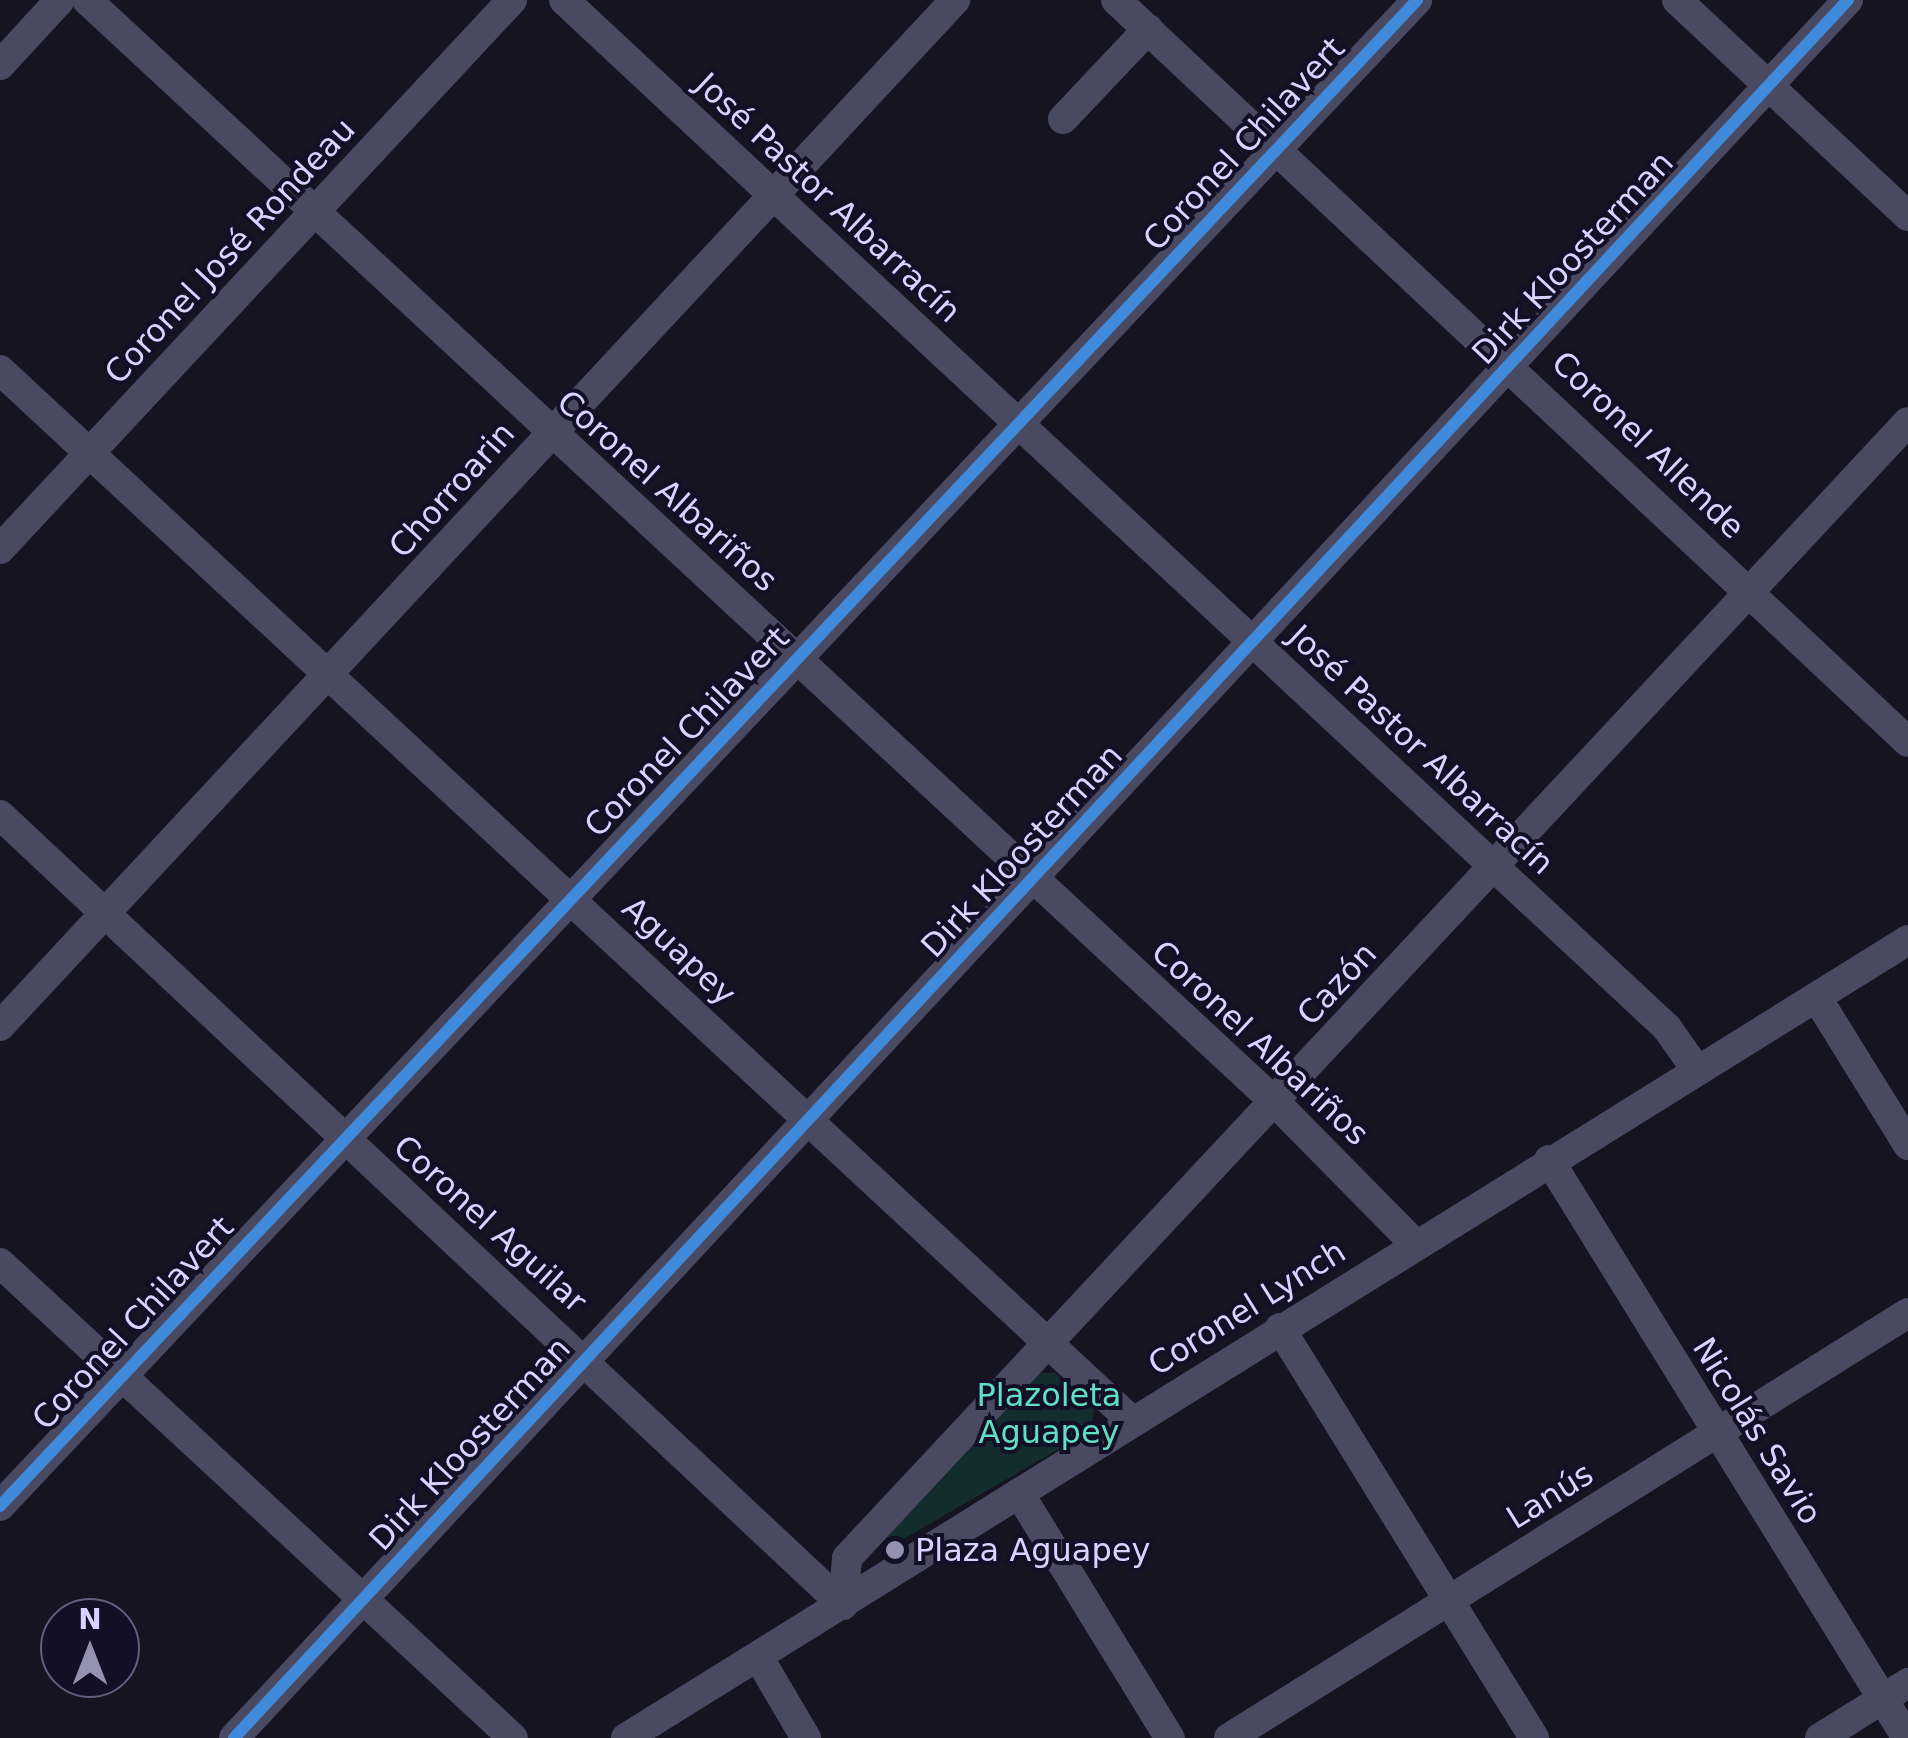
<!DOCTYPE html>
<html>
<head>
<meta charset="utf-8">
<style>
	body { margin:0 }
	#map { position:relative; width:1908px; height:1738px; overflow:hidden; background:#161421; font-family:"DejaVu Sans",sans-serif }
	div>[style] { position:absolute }
	.green>* { inset:0; background:#132c2d }
	.minor>* { height:30px; margin:-15px; padding:0 15px; transform-origin:15px; border-radius:15px; background:#4a4962 }
	.cycleway>* { height:12px; margin:-6px; padding:0 6px; transform-origin:6px; border-radius:6px; background:#408adc }
	.dots>* { width:28px; height:28px; translate:-50% -50%; box-sizing:border-box; border:5px solid #130f26; border-radius:50% }
	span { translate:-50% -50%; white-space:nowrap; text-align:center; line-height:1.15; -webkit-text-stroke:8px #130f26; paint-order:stroke }
	.street-label { font-size:32px; color:#d9d4ff }
	.park-label { font-size:32px; color:#5fe0c0 }
	.poi-label { font-size:32px; color:#d9d4ff }
	.left { translate:0 -50%; text-align:left }
	.north { position:absolute; left:40px; top:1598px; width:100px; height:100px; box-sizing:border-box; background:#130f26; border:2px solid #625e7d; border-radius:50%; rotate:0deg; font-size:28px; font-weight:700; line-height:40px; text-align:center; color:#d9d4ff }
	.north::after { content:''; display:block; margin:auto; width:35px; height:45px; background:#9591b1; clip-path:polygon(50% 0,100% 100%,50% 72%,0 100%) }
</style>
</head>
<body>
<div id="map">
	<div class="green">
		<i style="clip-path:polygon(1040px 1373px,1055px 1373px,1095px 1406px,1090px 1431px,893px 1545px,886px 1534px)"></i>
	</div>
	<div class="minor">
		<i style="left:87px;top:0;width:1620px;rotate:42.85deg"></i>
		<i style="left:1275px;top:1102px;width:199px;rotate:45.4deg"></i>
		<i style="left:564px;top:0;width:1508px;rotate:42.98deg"></i>
		<i style="left:1667px;top:1028px;width:50px;rotate:54.7deg"></i>
		<i style="left:1116px;top:0;width:1085px;rotate:43.13deg"></i>
		<i style="left:1677px;top:0;width:316px;rotate:43.1deg"></i>
		<i style="left:0;top:65px;width:88px;rotate:-47.3deg"></i>
		<i style="left:1063px;top:119px;width:124px;rotate:-46.6deg"></i>
		<i style="left:0;top:370px;width:1546px;rotate:42.88deg"></i>
		<i style="left:0;top:549px;width:751px;rotate:-47deg"></i>
		<i style="left:0;top:815px;width:1155px;rotate:43.14deg"></i>
		<i style="left:1817px;top:998px;width:173px;rotate:58.2deg"></i>
		<i style="left:0;top:1026px;width:1402px;rotate:-47.05deg"></i>
		<i style="left:1549px;top:1160px;width:680px;rotate:58.23deg"></i>
		<i style="left:0;top:1263px;width:699px;rotate:42.8deg"></i>
		<i style="left:1280px;top:1328px;width:482px;rotate:58.2deg"></i>
		<i style="left:1019px;top:1493px;width:288px;rotate:58.4deg"></i>
		<i style="left:0;top:1506px;width:2068px;rotate:-46.74deg"></i>
		<i style="left:843px;top:1605px;width:47px;rotate:-85.1deg"></i>
		<i style="left:847px;top:1558px;width:1554px;rotate:-46.96deg"></i>
		<i style="left:759px;top:1658px;width:93px;rotate:59.6deg"></i>
		<i style="left:234px;top:1738px;width:2372px;rotate:-47.12deg"></i>
		<i style="left:626px;top:1738px;width:1510px;rotate:-31.9deg"></i>
		<i style="left:1229px;top:1738px;width:801px;rotate:-32.04deg"></i>
		<i style="left:1820px;top:1738px;width:104px;rotate:-32deg"></i>
	</div>
	<div class="cycleway">
		<i style="left:0;top:1506px;width:2068px;rotate:-46.74deg"></i>
		<i style="left:234px;top:1738px;width:2372px;rotate:-47.12deg"></i>
	</div>
	<div class="dots">
		<i style="left:895px;top:1550px;background:#9591b1"></i>
	</div>
	<div class="street-label">
		<span style="left:1244px;top:144px;rotate:-47deg">Coronel Chilavert</span>
		<span style="left:828px;top:198px;rotate:43deg">José Pastor Albarracín</span>
		<span style="left:230px;top:251px;rotate:-47deg">Coronel José Rondeau</span>
		<span style="left:1573px;top:258px;rotate:-47deg">Dirk Kloosterman</span>
		<span style="left:1648px;top:445px;rotate:44deg">Coronel Allende</span>
		<span style="left:452px;top:490px;rotate:-48deg">Chorroarin</span>
		<span style="left:667px;top:491px;rotate:42deg">Coronel Albariños</span>
		<span style="left:687px;top:732px;rotate:-46deg">Coronel Chilavert</span>
		<span style="left:1421px;top:750px;rotate:43deg">José Pastor Albarracín</span>
		<span style="left:1022px;top:851px;rotate:-47deg">Dirk Kloosterman</span>
		<span style="left:679px;top:951px;rotate:43deg">Aguapey</span>
		<span style="left:1337px;top:984px;rotate:-47deg">Cazón</span>
		<span style="left:1260px;top:1043px;rotate:43deg">Coronel Albariños</span>
		<span style="left:490px;top:1224px;rotate:42deg">Coronel Aguilar</span>
		<span style="left:1247px;top:1308px;rotate:-32deg">Coronel Lynch</span>
		<span style="left:133px;top:1323px;rotate:-47deg">Coronel Chilavert</span>
		<span style="left:1757px;top:1431px;rotate:58deg">Nicolás Savio</span>
		<span style="left:470px;top:1444px;rotate:-47deg">Dirk Kloosterman</span>
		<span style="left:1550px;top:1496px;rotate:-32deg">Lanús</span>
	</div>
	<div class="park-label">
		<span style="left:1049px;top:1414px">Plazoleta<br>Aguapey</span>
	</div>
	<div class="poi-label">
		<span class="left" style="left:915px;top:1550px">Plaza Aguapey</span>
	</div>
	<div class="north">N</div>
</div>
</body>
</html>
